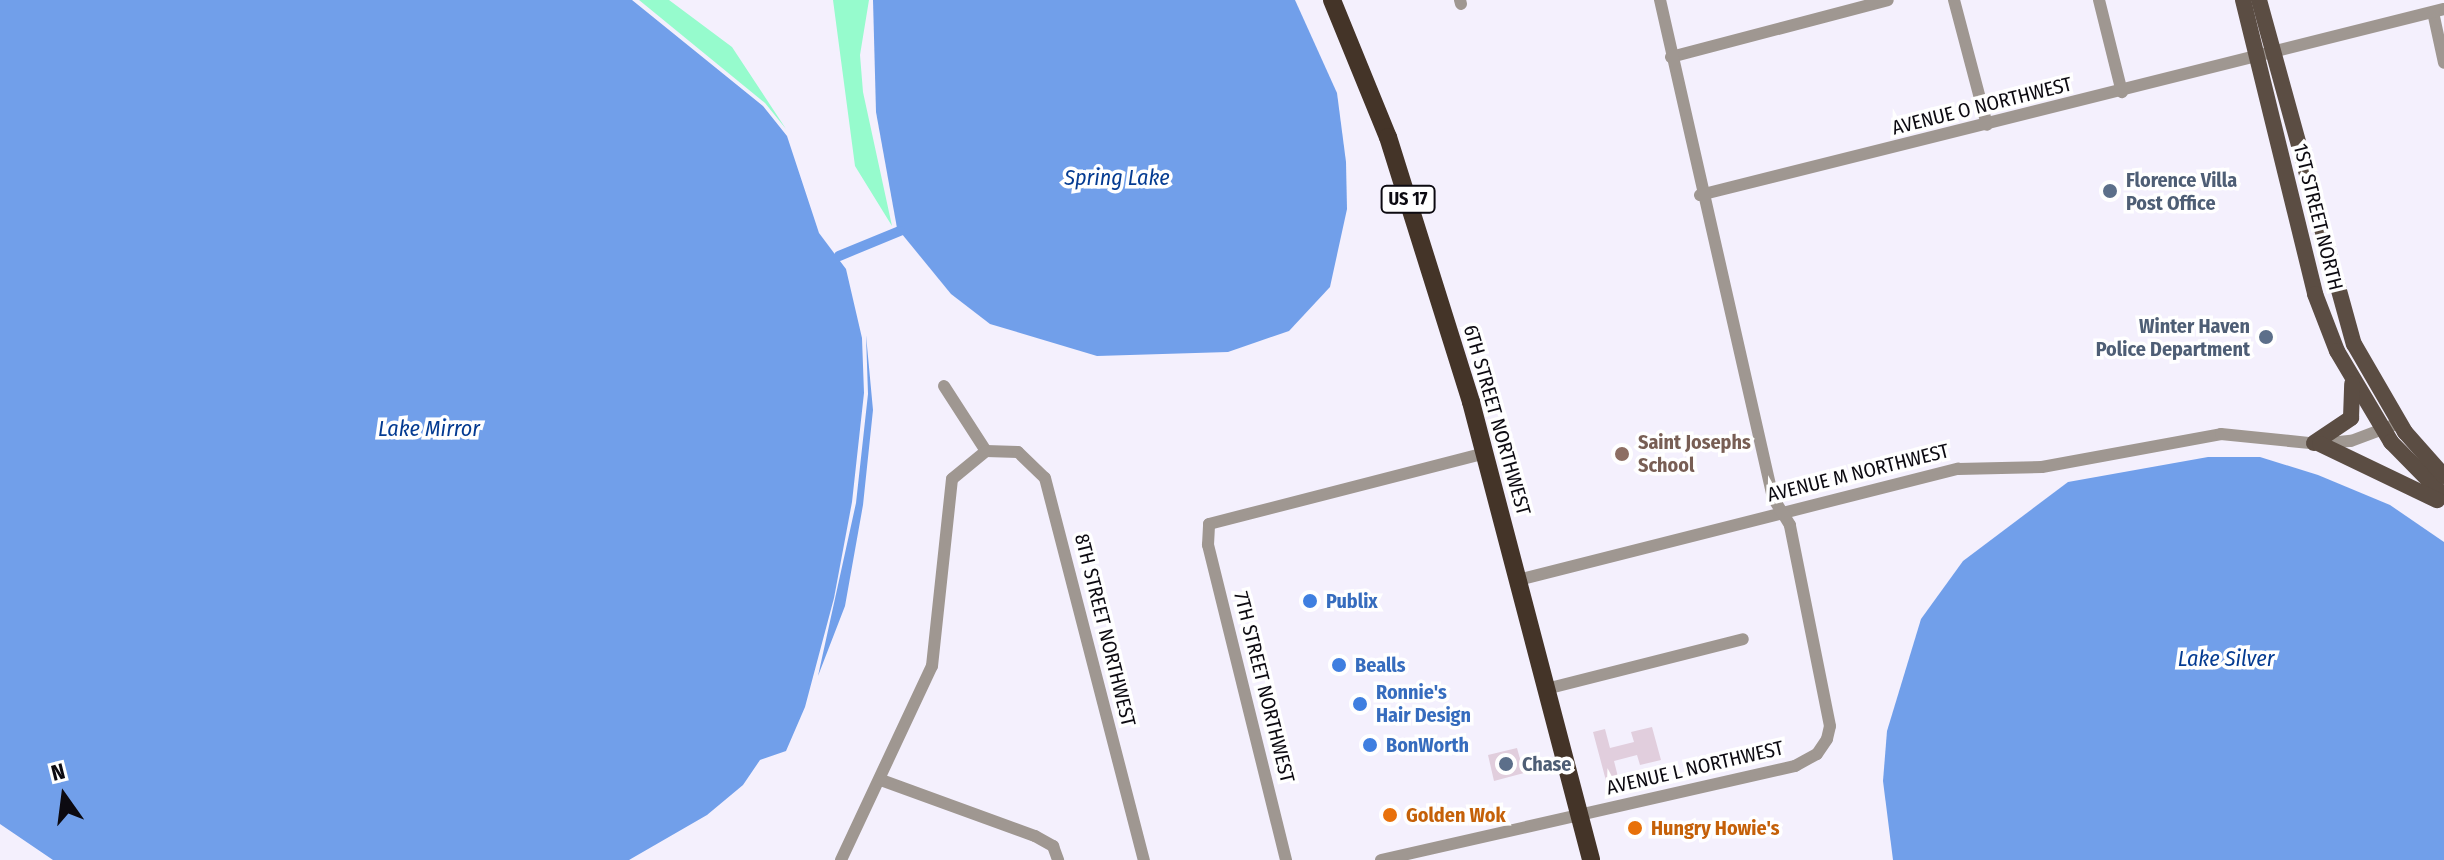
<!DOCTYPE html>
<html>
<head>
<meta charset="utf-8">
<style>
	body { margin:0 }
	#map { position:relative; width:2444px; height:860px; overflow:hidden; background:#f4f0fd; font-family:"Fira Sans Condensed",sans-serif }
	div>[style] { position:absolute }
	.green>* { inset:0; background:#96fbcd }
	.water>* { inset:0; background:#719fea }
	.canal>* { height:10px; margin:-5px; padding:0 5px; transform-origin:5px; border-radius:5px; background:#719fea }
	.building>* { inset:0; background:#e1cedd }
	.minor>* { height:12px; margin:-6px; padding:0 6px; transform-origin:6px; border-radius:6px; background:#9f9791 }
	.major>* { height:16px; margin:-8px; padding:0 8px; transform-origin:8px; border-radius:8px; background:#5b4d43 }
	.highway>* { height:18px; margin:-9px; padding:0 9px; transform-origin:9px; border-radius:9px; background:#443428 }
	.dots>* { width:22px; height:22px; translate:-50% -50%; box-sizing:border-box; border:4px solid #fff; border-radius:50% }
	span { translate:-50% -50%; white-space:nowrap; text-align:center; line-height:1.15; -webkit-text-stroke:7px #fff; paint-order:stroke }
	.shield-label span { padding:2px 6px; background:#fff; border:2px solid; border-radius:6px; -webkit-text-stroke-width:0 }
	.shield-label { font-size:18px; color:#0c0a11; font-weight:700 }
	.street-label { font-size:20px; color:#0c0a11 }
	.service-label { font-size:20px; color:#4e5e75; font-weight:700 }
	.left { translate:0 -50%; text-align:left }
	.right { translate:-100% -50%; text-align:right }
	.education-label { font-size:20px; color:#785e54; font-weight:700 }
	.shop-label { font-size:20px; color:#366cbe; font-weight:700 }
	.food-label { font-size:20px; color:#c56008; font-weight:700 }
	.water-label { font-size:22px; color:#043b92; font-style:italic }
	.north { position:absolute; left:24px; top:756px; width:80px; height:80px; -webkit-text-stroke:6px #fff; paint-order:stroke; rotate:346deg; font-size:22px; font-weight:700; line-height:32px; text-align:center; color:#0c0a11 }
	.north::after { content:''; display:block; margin:auto; width:28px; height:36px; background:#0c0a11; clip-path:polygon(50% 0,100% 100%,50% 72%,0 100%) }
</style>
</head>
<body>
<div id="map">
	<div class="green">
		<i style="clip-path:polygon(639px 0,669px 0,732px 47px,786px 129px,765px 103px)"></i>
		<i style="clip-path:polygon(833px 0,869px 0,860px 55px,863px 92px,892px 226px,855px 166px)"></i>
	</div>
	<div class="water">
		<i style="clip-path:polygon(0 0,632px 0,763px 106px,787px 136px,819px 233px,846px 269px,862px 338px,864px 393px,852px 502px,834px 598px,805px 707px,786px 751px,760px 760px,743px 785px,707px 815px,629px 860px,53px 860px,0 824px)"></i>
		<i style="clip-path:polygon(873px 0,1295px 0,1337px 93px,1346px 162px,1347px 209px,1330px 287px,1289px 331px,1228px 352px,1097px 356px,990px 324px,951px 294px,897px 228px,876px 112px)"></i>
		<i style="clip-path:polygon(866px 335px,873px 410px,863px 505px,845px 606px,818px 676px,856px 503px,868px 394px)"></i>
		<i style="clip-path:polygon(2208px 457px,2260px 457px,2318px 475px,2390px 505px,2444px 542px,2444px 860px,1893px 860px,1883px 781px,1887px 731px,1921px 619px,1963px 561px,2068px 482px)"></i>
	</div>
	<div class="canal">
		<i style="left:839px;top:256px;width:66px;rotate:-22.3deg"></i>
	</div>
	<div class="building">
		<i style="clip-path:polygon(1652px 727px,1661px 760px,1640px 765px,1637px 755px,1614px 761px,1621px 789px,1609px 792px,1593px 732px,1605px 729px,1610px 748px,1634px 742px,1631px 732px)"></i>
		<i style="clip-path:polygon(1517px 748px,1524px 773px,1494px 781px,1488px 755px)"></i>
	</div>
	<div class="minor">
		<i style="left:1460px;top:0;width:4px;rotate:76deg"></i>
		<i style="left:1954px;top:0;width:129px;rotate:75.2deg"></i>
		<i style="left:2099px;top:0;width:95px;rotate:76deg"></i>
		<i style="left:2433px;top:12px;width:52px;rotate:77.8deg"></i>
		<i style="left:1671px;top:57px;width:224px;rotate:-14.7deg"></i>
		<i style="left:1700px;top:195px;width:767px;rotate:-14.04deg"></i>
		<i style="left:944px;top:386px;width:77px;rotate:57.1deg"></i>
		<i style="left:986px;top:451px;width:32px;rotate:2deg"></i>
		<i style="left:1018px;top:452px;width:37px;rotate:44deg"></i>
		<i style="left:1045px;top:478px;width:395px;rotate:75.5deg"></i>
		<i style="left:1518px;top:580px;width:454px;rotate:-14.2deg"></i>
		<i style="left:1958px;top:469px;width:84px;rotate:-1.4deg"></i>
		<i style="left:2042px;top:467px;width:182px;rotate:-10.4deg"></i>
		<i style="left:2221px;top:434px;width:100px;rotate:5.8deg"></i>
		<i style="left:2320px;top:444px;width:31px;rotate:-6deg"></i>
		<i style="left:2351px;top:441px;width:51px;rotate:-20.6deg"></i>
		<i style="left:1546px;top:689px;width:203px;rotate:-14.2deg"></i>
		<i style="left:881px;top:780px;width:164px;rotate:20deg"></i>
		<i style="left:1035px;top:836px;width:21px;rotate:29deg"></i>
		<i style="left:1053px;top:846px;width:15px;rotate:70deg"></i>
		<i style="left:841px;top:860px;width:214px;rotate:-64.9deg"></i>
		<i style="left:932px;top:666px;width:188px;rotate:-83.9deg"></i>
		<i style="left:952px;top:479px;width:44px;rotate:-39.5deg"></i>
		<i style="left:1286px;top:860px;width:325px;rotate:-103.9deg"></i>
		<i style="left:1208px;top:545px;width:21px;rotate:-87deg"></i>
		<i style="left:1209px;top:524px;width:286px;rotate:-14.4deg"></i>
		<i style="left:1381px;top:860px;width:425px;rotate:-12.8deg"></i>
		<i style="left:1795px;top:766px;width:25px;rotate:-29deg"></i>
		<i style="left:1817px;top:754px;width:18px;rotate:-56deg"></i>
		<i style="left:1827px;top:739px;width:13px;rotate:-77deg"></i>
		<i style="left:1830px;top:726px;width:205px;rotate:-101.3deg"></i>
		<i style="left:1790px;top:525px;width:32px;rotate:-122deg"></i>
		<i style="left:1773px;top:498px;width:511px;rotate:-102.78deg"></i>
	</div>
	<div class="major">
		<i style="left:2243px;top:0;width:303px;rotate:76.2deg"></i>
		<i style="left:2315px;top:294px;width:61px;rotate:68.9deg"></i>
		<i style="left:2337px;top:351px;width:106px;rotate:59.3deg"></i>
		<i style="left:2391px;top:442px;width:76px;rotate:45.5deg"></i>
		<i style="left:2259px;top:0;width:357px;rotate:74.6deg"></i>
		<i style="left:2354px;top:344px;width:102px;rotate:59.9deg"></i>
		<i style="left:2405px;top:432px;width:59px;rotate:48.4deg"></i>
		<i style="left:2314px;top:443px;width:45px;rotate:-34deg"></i>
		<i style="left:2351px;top:418px;width:34px;rotate:-88deg"></i>
		<i style="left:2320px;top:444px;width:130px;rotate:25.6deg"></i>
	</div>
	<div class="highway">
		<i style="left:1332px;top:0;width:148px;rotate:67.8deg"></i>
		<i style="left:1388px;top:137px;width:278px;rotate:72.6deg"></i>
		<i style="left:1471px;top:402px;width:473px;rotate:75.3deg"></i>
	</div>
	<div class="dots">
		<i style="left:2110px;top:191px;background:#5c6f8a"></i>
		<i style="left:2266px;top:337px;background:#5c6f8a"></i>
		<i style="left:1622px;top:454px;background:#8d6e63"></i>
		<i style="left:1310px;top:601px;background:#3f7fe0"></i>
		<i style="left:1339px;top:665px;background:#3f7fe0"></i>
		<i style="left:1360px;top:704px;background:#3f7fe0"></i>
		<i style="left:1370px;top:745px;background:#3f7fe0"></i>
		<i style="left:1506px;top:764px;background:#5c6f8a"></i>
		<i style="left:1390px;top:815px;background:#e8710a"></i>
		<i style="left:1635px;top:828px;background:#e8710a"></i>
	</div>
	<div class="shield-label">
		<span style="left:1408px;top:199px">US 17</span>
	</div>
	<div class="street-label">
		<span style="left:1982px;top:106px;rotate:-14deg">AVENUE O NORTHWEST</span>
		<span style="left:2318px;top:217px;rotate:76deg">1ST STREET NORTH</span>
		<span style="left:1497px;top:420px;rotate:74deg">6TH STREET NORTHWEST</span>
		<span style="left:1858px;top:473px;rotate:-14deg">AVENUE M NORTHWEST</span>
		<span style="left:1105px;top:630px;rotate:76deg">8TH STREET NORTHWEST</span>
		<span style="left:1264px;top:687px;rotate:76deg">7TH STREET NORTHWEST</span>
		<span style="left:1695px;top:768px;rotate:-13deg">AVENUE L NORTHWEST</span>
	</div>
	<div class="service-label">
		<span class="left" style="left:2126px;top:192px">Florence Villa<br>Post Office</span>
		<span class="right" style="left:2250px;top:338px">Winter Haven<br>Police Department</span>
		<span class="left" style="left:1522px;top:764px">Chase</span>
	</div>
	<div class="education-label">
		<span class="left" style="left:1638px;top:454px">Saint Josephs<br>School</span>
	</div>
	<div class="shop-label">
		<span class="left" style="left:1326px;top:601px">Publix</span>
		<span class="left" style="left:1355px;top:665px">Bealls</span>
		<span class="left" style="left:1376px;top:704px">Ronnie's<br>Hair Design</span>
		<span class="left" style="left:1386px;top:745px">BonWorth</span>
	</div>
	<div class="food-label">
		<span class="left" style="left:1406px;top:815px">Golden Wok</span>
		<span class="left" style="left:1651px;top:828px">Hungry Howie's</span>
	</div>
	<div class="water-label">
		<span style="left:1117px;top:178px">Spring Lake</span>
		<span style="left:429px;top:429px">Lake Mirror</span>
		<span style="left:2226px;top:659px">Lake Silver</span>
	</div>
	<div class="north">N</div>
</div>
</body>
</html>
